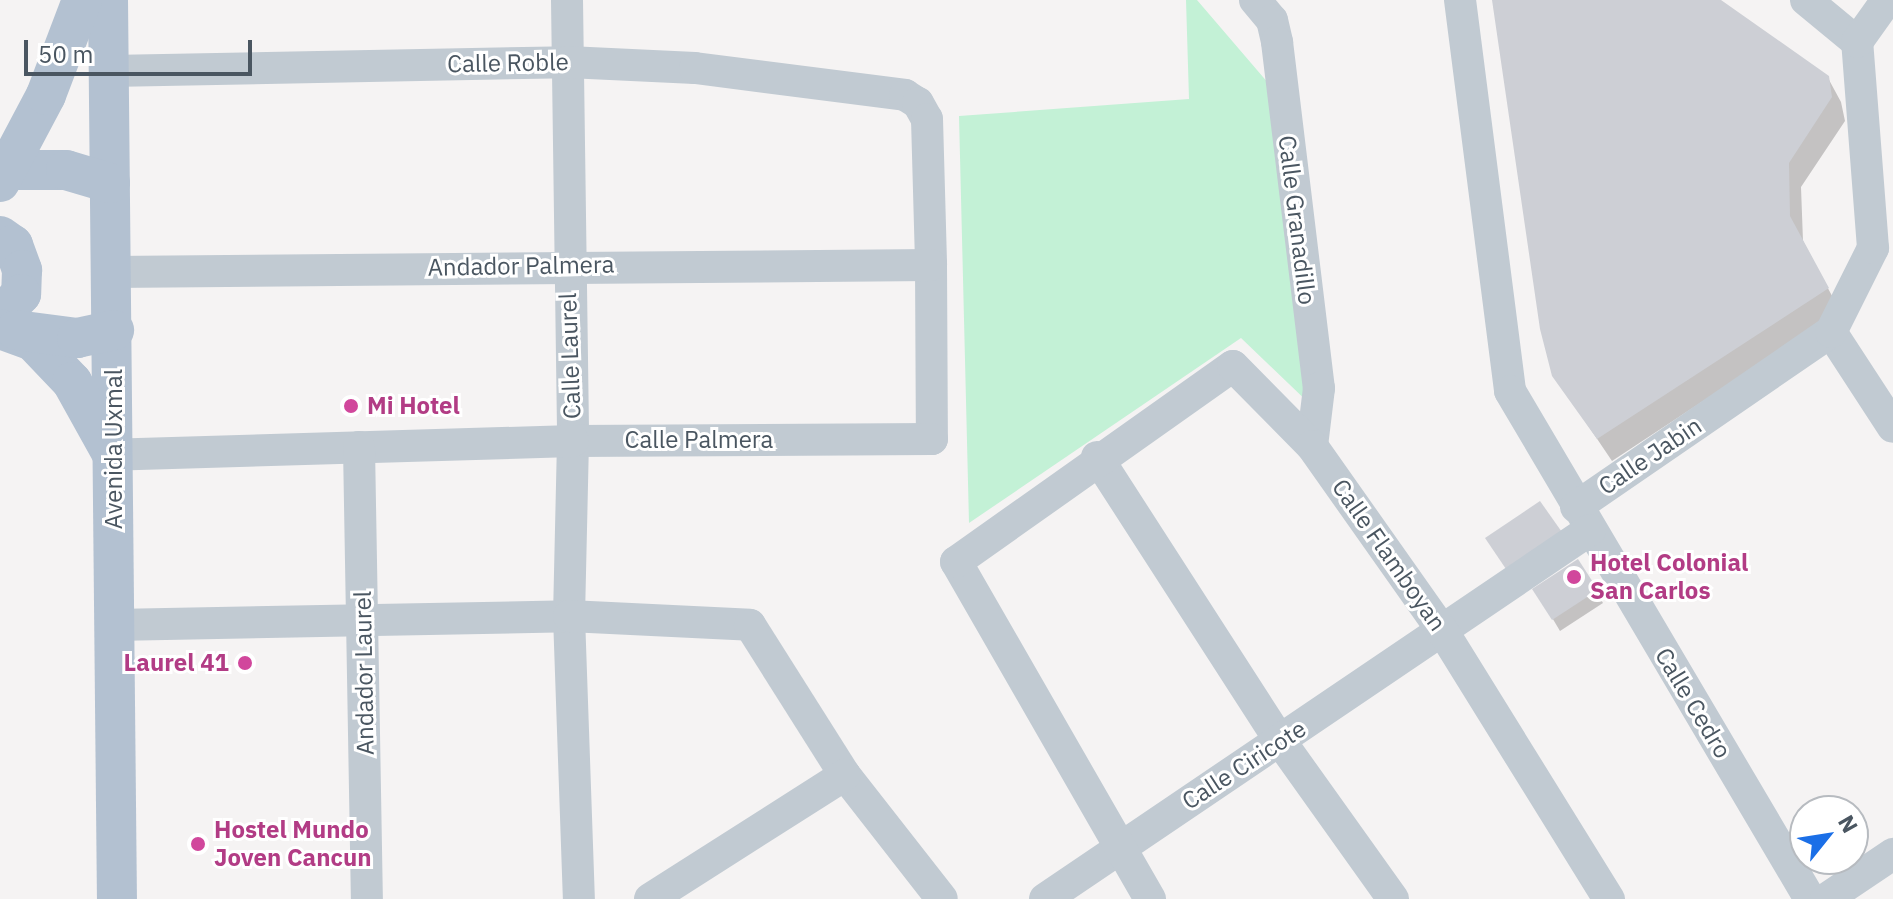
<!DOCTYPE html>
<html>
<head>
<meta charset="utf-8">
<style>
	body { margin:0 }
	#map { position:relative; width:1893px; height:899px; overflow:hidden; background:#f5f3f3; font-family:"IBM Plex Sans",sans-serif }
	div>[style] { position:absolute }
	.green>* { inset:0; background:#c3f1d6 }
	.shadow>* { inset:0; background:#0003 }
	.building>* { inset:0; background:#cdcfd5 }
	.minor>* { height:32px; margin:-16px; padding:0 16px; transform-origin:16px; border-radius:16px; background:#c1cad2 }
	.major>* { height:40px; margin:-20px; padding:0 20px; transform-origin:20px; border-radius:20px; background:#b3c1d1 }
	.dots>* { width:22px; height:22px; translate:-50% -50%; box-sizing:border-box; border:4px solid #fff; border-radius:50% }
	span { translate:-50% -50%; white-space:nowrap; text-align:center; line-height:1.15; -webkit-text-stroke:6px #fff; paint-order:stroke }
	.street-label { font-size:24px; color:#4a5661 }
	.hotel-label { font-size:24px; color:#b23c85; font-weight:700 }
	.left { translate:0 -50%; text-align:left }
	.right { translate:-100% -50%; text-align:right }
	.north { position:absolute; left:1789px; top:795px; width:80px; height:80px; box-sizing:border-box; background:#fff; border:2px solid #b7bbc0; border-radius:50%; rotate:60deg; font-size:22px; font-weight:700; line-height:32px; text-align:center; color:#4a5661 }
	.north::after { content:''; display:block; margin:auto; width:28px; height:36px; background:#1b6fe7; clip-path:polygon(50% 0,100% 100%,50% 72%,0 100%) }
	.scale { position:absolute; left:24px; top:40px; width:228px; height:36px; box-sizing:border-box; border:4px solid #4a5661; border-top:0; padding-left:10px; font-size:24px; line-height:28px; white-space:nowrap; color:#4a5661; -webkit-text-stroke:6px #fff; paint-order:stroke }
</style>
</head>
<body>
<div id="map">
	<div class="green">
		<i style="clip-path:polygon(1186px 0,1197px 0,1269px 84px,1314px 408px,1241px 338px,969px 523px,959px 116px,1189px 99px)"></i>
	</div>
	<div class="shadow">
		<i style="clip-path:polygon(1495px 0,1717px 0,1828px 78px,1841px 102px,1845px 121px,1801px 187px,1803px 241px,1840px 311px,1612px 461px,1554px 375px)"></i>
		<i style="clip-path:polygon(1577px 562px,1603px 603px,1560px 631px,1535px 589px)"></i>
	</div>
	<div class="building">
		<i style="clip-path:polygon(1492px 0,1721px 0,1829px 76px,1832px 97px,1789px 163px,1790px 216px,1829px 288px,1597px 439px,1552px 376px,1540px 329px)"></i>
		<i style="clip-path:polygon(1540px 501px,1564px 535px,1508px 572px,1485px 538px)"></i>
		<i style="clip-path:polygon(1578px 559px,1598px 590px,1552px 620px,1532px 589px)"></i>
	</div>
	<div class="minor">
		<i style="left:567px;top:0;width:441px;rotate:89.2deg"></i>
		<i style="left:573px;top:441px;width:175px;rotate:91.3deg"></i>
		<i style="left:569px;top:616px;width:283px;rotate:88deg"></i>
		<i style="left:1255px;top:0;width:26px;rotate:50deg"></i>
		<i style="left:1272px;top:20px;width:23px;rotate:77deg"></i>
		<i style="left:1277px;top:42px;width:349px;rotate:83.1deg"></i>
		<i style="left:1319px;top:388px;width:58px;rotate:96.9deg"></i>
		<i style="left:1460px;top:0;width:394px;rotate:82.7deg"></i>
		<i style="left:1510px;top:391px;width:590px;rotate:59.44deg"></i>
		<i style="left:1806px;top:0;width:66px;rotate:39.5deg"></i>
		<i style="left:110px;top:71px;width:458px;rotate:-1.1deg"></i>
		<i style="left:568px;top:62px;width:127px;rotate:2.7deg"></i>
		<i style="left:695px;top:68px;width:212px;rotate:7.3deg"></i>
		<i style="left:905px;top:95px;width:15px;rotate:32deg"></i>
		<i style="left:918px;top:103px;width:18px;rotate:61deg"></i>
		<i style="left:927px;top:119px;width:146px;rotate:88.4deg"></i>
		<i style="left:931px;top:265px;width:174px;rotate:89.7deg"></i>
		<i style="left:932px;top:439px;width:359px;rotate:179.7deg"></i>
		<i style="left:573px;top:441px;width:460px;rotate:178.3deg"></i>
		<i style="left:111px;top:272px;width:820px;rotate:-0.49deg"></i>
		<i style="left:1831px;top:332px;width:113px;rotate:56.9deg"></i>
		<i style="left:359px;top:447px;width:452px;rotate:89deg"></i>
		<i style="left:1097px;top:457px;width:339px;rotate:57.2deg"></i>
		<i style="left:1281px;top:742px;width:193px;rotate:54.5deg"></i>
		<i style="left:1576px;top:507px;width:309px;rotate:-34.5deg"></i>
		<i style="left:1831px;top:332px;width:94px;rotate:-63.4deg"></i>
		<i style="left:1873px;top:248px;width:207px;rotate:-94.4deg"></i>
		<i style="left:1857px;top:42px;width:52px;rotate:-54.5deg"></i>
		<i style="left:114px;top:625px;width:455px;rotate:-1.1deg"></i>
		<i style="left:569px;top:616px;width:181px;rotate:2.8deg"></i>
		<i style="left:750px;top:625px;width:178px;rotate:57.7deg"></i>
		<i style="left:845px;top:775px;width:157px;rotate:52deg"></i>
		<i style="left:650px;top:899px;width:231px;rotate:-32.5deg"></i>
		<i style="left:1045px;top:899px;width:658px;rotate:-34.1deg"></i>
		<i style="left:1150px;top:899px;width:389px;rotate:-119.9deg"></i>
		<i style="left:956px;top:562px;width:339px;rotate:-35.3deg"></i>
		<i style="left:1233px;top:366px;width:112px;rotate:45.4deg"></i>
		<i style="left:1312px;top:446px;width:225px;rotate:54.8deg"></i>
		<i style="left:1442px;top:630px;width:317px;rotate:58.2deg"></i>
		<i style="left:1826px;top:899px;width:81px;rotate:-33.9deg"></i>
	</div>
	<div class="major">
		<i style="left:108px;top:0;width:899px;rotate:89.43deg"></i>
		<i style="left:6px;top:170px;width:60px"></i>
		<i style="left:66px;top:170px;width:46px;rotate:16.5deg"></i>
		<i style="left:0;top:182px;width:98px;rotate:-62.1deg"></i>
		<i style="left:46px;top:95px;width:102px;rotate:-69.2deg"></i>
		<i style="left:0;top:236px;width:16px;rotate:35deg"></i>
		<i style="left:13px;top:245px;width:27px;rotate:70deg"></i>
		<i style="left:22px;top:270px;width:24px;rotate:92deg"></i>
		<i style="left:21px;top:294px;width:30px;rotate:134deg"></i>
		<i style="left:0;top:329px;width:35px;rotate:20deg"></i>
		<i style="left:33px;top:341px;width:57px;rotate:46.4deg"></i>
		<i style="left:72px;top:382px;width:80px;rotate:60.9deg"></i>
		<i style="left:16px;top:330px;width:62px;rotate:7.5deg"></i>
		<i style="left:77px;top:338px;width:38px;rotate:-12deg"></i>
	</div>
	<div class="dots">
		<i style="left:351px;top:406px;background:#d1479c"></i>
		<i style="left:1574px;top:577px;background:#d1479c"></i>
		<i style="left:245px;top:663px;background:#d1479c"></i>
		<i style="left:198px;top:844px;background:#d1479c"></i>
	</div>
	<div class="street-label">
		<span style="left:508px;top:63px;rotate:-1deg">Calle Roble</span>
		<span style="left:1297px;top:220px;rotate:83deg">Calle Granadillo</span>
		<span style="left:521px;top:266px;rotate:-1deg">Andador Palmera</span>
		<span style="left:570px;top:356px;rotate:-92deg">Calle Laurel</span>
		<span style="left:699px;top:440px">Calle Palmera</span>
		<span style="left:114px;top:449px;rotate:-90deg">Avenida Uxmal</span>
		<span style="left:1650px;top:456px;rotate:-34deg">Calle Jabin</span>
		<span style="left:1389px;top:555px;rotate:55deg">Calle Flamboyan</span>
		<span style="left:364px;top:673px;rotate:-91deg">Andador Laurel</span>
		<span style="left:1693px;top:703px;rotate:59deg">Calle Cedro</span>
		<span style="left:1244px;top:765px;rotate:-33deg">Calle Ciricote</span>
	</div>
	<div class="hotel-label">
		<span class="left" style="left:367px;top:406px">Mi Hotel</span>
		<span class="left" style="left:1590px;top:577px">Hotel Colonial<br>San Carlos</span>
		<span class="right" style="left:229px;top:663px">Laurel 41</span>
		<span class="left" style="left:214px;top:844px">Hostel Mundo<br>Joven Cancun</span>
	</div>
	<div class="north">N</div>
	<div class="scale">50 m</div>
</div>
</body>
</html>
